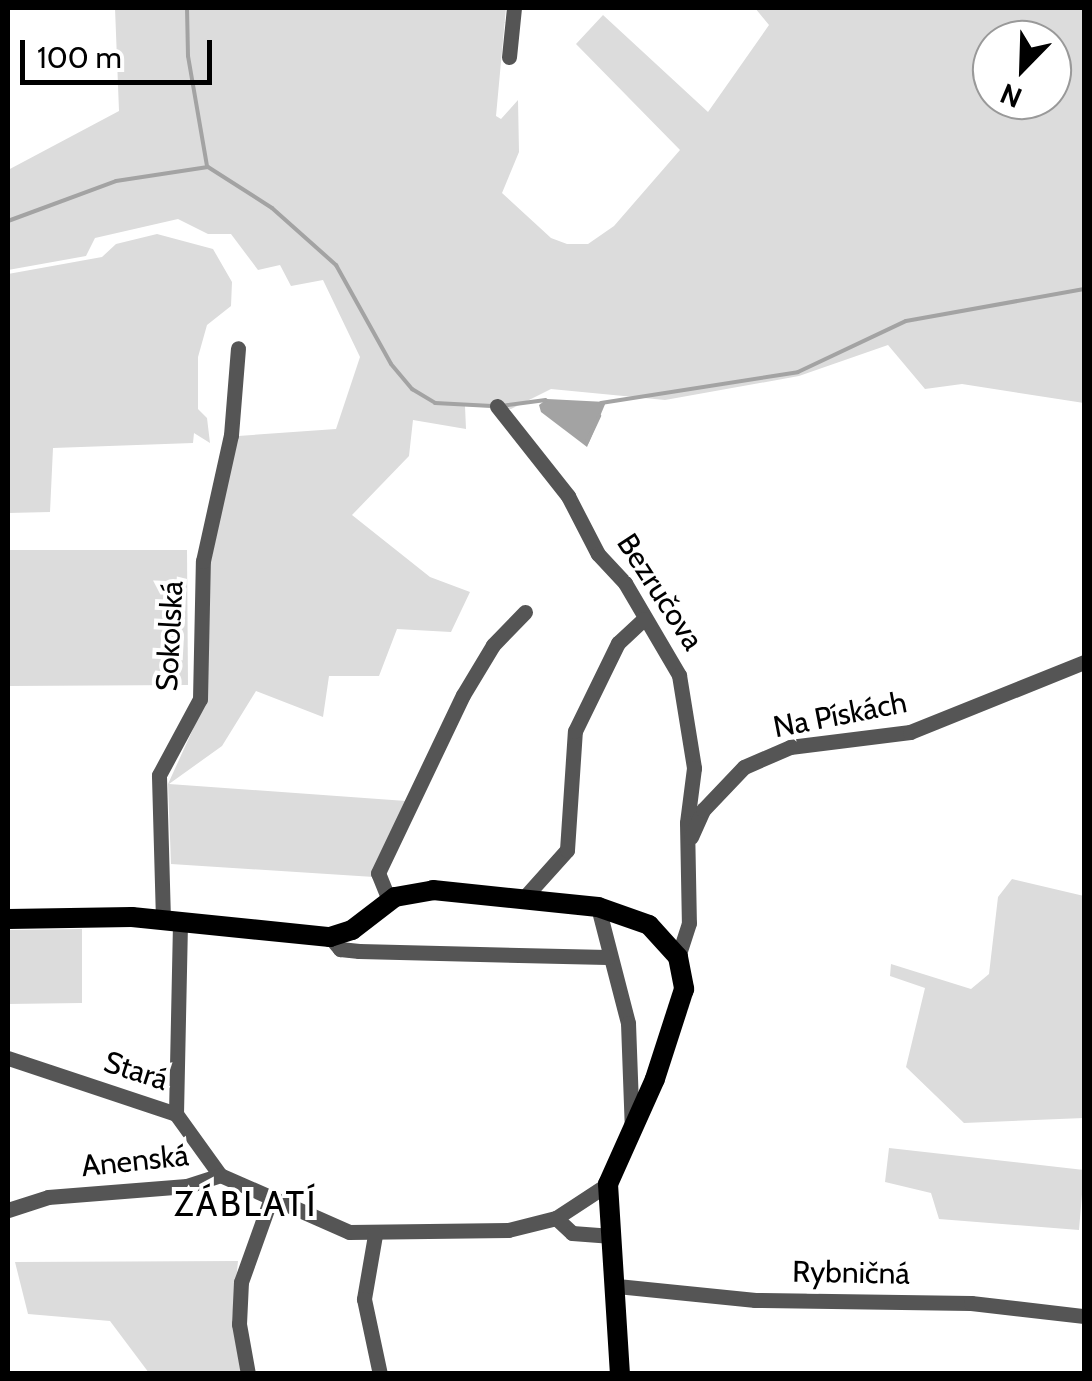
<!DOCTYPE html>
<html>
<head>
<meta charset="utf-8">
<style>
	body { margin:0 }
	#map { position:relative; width:1092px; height:1381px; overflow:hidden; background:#fff; font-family:Cabin,sans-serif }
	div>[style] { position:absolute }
	.green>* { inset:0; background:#dcdcdc }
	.water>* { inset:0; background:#a3a3a3 }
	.stream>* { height:4px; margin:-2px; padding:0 2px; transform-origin:2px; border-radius:2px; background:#a3a3a3 }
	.minor>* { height:15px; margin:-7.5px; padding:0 7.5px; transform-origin:7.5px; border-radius:7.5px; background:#555 }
	.major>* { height:20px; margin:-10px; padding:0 10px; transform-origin:10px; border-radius:10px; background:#000 }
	span { translate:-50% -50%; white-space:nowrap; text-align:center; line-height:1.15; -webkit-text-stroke:8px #fff; paint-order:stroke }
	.street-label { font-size:30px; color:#000 }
	.quarter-label { font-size:35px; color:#000; letter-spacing:2.5px }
	.frame { position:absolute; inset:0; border:10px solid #000; pointer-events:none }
	.north { position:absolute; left:972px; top:20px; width:100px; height:100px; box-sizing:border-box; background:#fff; border:2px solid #999; border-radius:50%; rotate:203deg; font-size:28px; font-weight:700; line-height:40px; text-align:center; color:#000 }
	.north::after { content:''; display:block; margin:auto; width:35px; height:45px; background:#000; clip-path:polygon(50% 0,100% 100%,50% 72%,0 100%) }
	.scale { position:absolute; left:20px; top:40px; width:192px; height:45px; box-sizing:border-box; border:5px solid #000; border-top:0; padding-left:12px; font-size:30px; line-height:35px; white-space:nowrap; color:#000; -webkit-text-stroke:8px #fff; paint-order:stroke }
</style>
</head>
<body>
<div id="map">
	<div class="green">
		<i style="clip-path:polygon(evenodd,115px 8px,506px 8px,496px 116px,501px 119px,518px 100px,519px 152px,502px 193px,551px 238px,567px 244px,588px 244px,614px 226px,680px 150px,576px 44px,603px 15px,708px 112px,769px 25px,755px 8px,1084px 8px,1084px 403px,962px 384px,925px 389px,888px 345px,799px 376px,665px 400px,551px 389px,511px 409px,465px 406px,466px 429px,413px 420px,409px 456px,352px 515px,430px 577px,470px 592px,451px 632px,397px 629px,379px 676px,329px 676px,323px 717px,256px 691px,222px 746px,169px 784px,406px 801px,374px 877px,171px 864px,168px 784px,204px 705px,210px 565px,238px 436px,336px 429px,360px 357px,323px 280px,291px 286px,280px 265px,258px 270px,231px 234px,208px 234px,178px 219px,95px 238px,86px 256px,8px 270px,8px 170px,119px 111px,115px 8px,992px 40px,1052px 40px,1052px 100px,992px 100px,992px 40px)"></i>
		<i style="clip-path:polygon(157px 234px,213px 249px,232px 282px,231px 306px,207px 325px,198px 357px,198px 409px,207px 418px,210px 443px,194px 433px,193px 443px,53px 448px,50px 512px,8px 513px,8px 274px,102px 257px,116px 244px)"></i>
		<i style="clip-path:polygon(8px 550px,187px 550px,188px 685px,8px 686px)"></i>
		<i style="clip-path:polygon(1012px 879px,1084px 896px,1084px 1118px,964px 1123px,906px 1067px,925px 988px,890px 976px,891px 964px,971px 989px,989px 974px,998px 897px)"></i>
		<i style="clip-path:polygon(82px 929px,82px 1003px,8px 1004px,8px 930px)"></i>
		<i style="clip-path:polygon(889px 1148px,1084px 1170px,1079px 1230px,939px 1219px,931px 1193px,885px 1182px)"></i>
		<i style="clip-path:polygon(238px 1261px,232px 1321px,241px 1373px,149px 1373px,110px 1321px,28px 1314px,15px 1262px)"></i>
	</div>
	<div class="water">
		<i style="clip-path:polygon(547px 399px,606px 402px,587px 447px,541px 412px,539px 405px)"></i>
	</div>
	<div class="stream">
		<i style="left:187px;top:8px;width:48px;rotate:88.8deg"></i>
		<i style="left:188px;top:56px;width:112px;rotate:80.2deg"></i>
		<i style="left:8px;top:221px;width:115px;rotate:-20.3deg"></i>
		<i style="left:116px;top:181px;width:93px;rotate:-8.7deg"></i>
		<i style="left:208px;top:167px;width:76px;rotate:32.6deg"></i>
		<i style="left:272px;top:208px;width:86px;rotate:41.7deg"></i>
		<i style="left:336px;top:265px;width:113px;rotate:60.9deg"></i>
		<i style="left:391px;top:364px;width:33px;rotate:50deg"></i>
		<i style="left:412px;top:389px;width:27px;rotate:31deg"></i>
		<i style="left:435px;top:403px;width:57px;rotate:3deg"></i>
		<i style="left:601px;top:403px;width:199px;rotate:-8.9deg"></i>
		<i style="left:798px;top:372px;width:119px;rotate:-25.3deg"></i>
		<i style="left:906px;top:321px;width:181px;rotate:-10.2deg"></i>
		<i style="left:501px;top:406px;width:45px;rotate:-7.6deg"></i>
		<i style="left:587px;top:442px;width:29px;rotate:-65deg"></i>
	</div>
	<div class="minor">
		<i style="left:509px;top:57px;width:49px;rotate:-84.2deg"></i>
		<i style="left:497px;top:406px;width:115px;rotate:51.7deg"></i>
		<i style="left:568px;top:496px;width:65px;rotate:62.7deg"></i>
		<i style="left:598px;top:554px;width:40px;rotate:47deg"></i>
		<i style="left:625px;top:583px;width:107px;rotate:59.6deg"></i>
		<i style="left:679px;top:675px;width:94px;rotate:80.8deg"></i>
		<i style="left:694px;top:768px;width:55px;rotate:97.3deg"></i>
		<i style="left:687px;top:823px;width:100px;rotate:88.9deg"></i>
		<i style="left:689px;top:923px;width:36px;rotate:108deg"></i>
		<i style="left:691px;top:837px;width:30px;rotate:-66deg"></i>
		<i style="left:703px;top:810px;width:59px;rotate:-46.4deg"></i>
		<i style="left:744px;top:767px;width:50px;rotate:-23.5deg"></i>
		<i style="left:790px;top:747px;width:121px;rotate:-7.1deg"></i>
		<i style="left:910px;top:732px;width:188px;rotate:-21.9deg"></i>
		<i style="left:523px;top:899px;width:66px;rotate:-48.1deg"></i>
		<i style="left:567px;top:850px;width:119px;rotate:-86.2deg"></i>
		<i style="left:575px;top:731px;width:98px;rotate:-64deg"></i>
		<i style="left:618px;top:643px;width:35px;rotate:-43deg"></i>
		<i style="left:389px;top:900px;width:29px;rotate:-112deg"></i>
		<i style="left:378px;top:873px;width:197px;rotate:-64.5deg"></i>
		<i style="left:463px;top:695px;width:58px;rotate:-59deg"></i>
		<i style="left:493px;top:645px;width:46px;rotate:-45.9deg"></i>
		<i style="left:598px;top:907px;width:120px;rotate:75.5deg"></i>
		<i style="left:628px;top:1023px;width:107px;rotate:87.9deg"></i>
		<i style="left:163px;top:920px;width:145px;rotate:-91.6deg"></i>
		<i style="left:159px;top:775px;width:86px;rotate:-61.7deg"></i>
		<i style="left:200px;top:699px;width:138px;rotate:-88.8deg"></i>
		<i style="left:203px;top:561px;width:129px;rotate:-77.5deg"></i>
		<i style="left:231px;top:435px;width:87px;rotate:-85.4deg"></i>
		<i style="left:330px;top:937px;width:16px;rotate:50deg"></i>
		<i style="left:340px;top:949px;width:19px;rotate:6deg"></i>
		<i style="left:359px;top:951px;width:248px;rotate:1.4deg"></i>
		<i style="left:8px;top:1058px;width:177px;rotate:18.4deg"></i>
		<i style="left:176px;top:1114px;width:75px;rotate:54.2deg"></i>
		<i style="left:176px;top:1114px;width:191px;rotate:-88.8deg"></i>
		<i style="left:8px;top:1210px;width:42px;rotate:-18deg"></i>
		<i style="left:48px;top:1197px;width:139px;rotate:-4.5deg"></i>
		<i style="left:187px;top:1186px;width:35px;rotate:-18deg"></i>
		<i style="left:220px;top:1175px;width:141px;rotate:23.8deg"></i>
		<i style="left:349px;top:1232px;width:159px;rotate:-0.7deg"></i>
		<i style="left:508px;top:1230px;width:49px;rotate:-14deg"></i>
		<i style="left:556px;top:1218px;width:62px;rotate:-33.2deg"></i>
		<i style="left:556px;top:1218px;width:22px;rotate:43deg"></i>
		<i style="left:572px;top:1233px;width:40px;rotate:4.3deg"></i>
		<i style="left:375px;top:1235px;width:65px;rotate:99.8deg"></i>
		<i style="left:364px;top:1299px;width:77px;rotate:78deg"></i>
		<i style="left:617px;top:1286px;width:139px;rotate:5.8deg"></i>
		<i style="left:755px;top:1300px;width:216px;rotate:0.8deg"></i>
		<i style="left:971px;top:1303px;width:114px;rotate:6.6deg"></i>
		<i style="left:248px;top:1374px;width:51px;rotate:-100.2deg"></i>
		<i style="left:239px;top:1324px;width:42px;rotate:-87.3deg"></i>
		<i style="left:241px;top:1282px;width:86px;rotate:-70.3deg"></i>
	</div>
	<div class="major">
		<i style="left:8px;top:919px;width:124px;rotate:-0.9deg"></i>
		<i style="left:132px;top:917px;width:199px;rotate:5.8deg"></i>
		<i style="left:330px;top:937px;width:23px;rotate:-18deg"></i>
		<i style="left:352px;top:930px;width:54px;rotate:-37.5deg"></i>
		<i style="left:395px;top:897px;width:39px;rotate:-10deg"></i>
		<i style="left:433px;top:890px;width:166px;rotate:5.9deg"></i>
		<i style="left:598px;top:907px;width:54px;rotate:19.4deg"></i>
		<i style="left:649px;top:925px;width:43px;rotate:47.8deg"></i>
		<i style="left:678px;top:957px;width:33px;rotate:79deg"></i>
		<i style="left:684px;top:989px;width:95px;rotate:107.9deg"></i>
		<i style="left:655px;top:1079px;width:115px;rotate:114.1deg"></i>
		<i style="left:608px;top:1184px;width:190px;rotate:86.4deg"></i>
	</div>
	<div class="street-label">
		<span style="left:660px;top:592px;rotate:57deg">Bezručova</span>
		<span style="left:170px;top:636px;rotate:-87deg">Sokolská</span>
		<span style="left:840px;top:715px;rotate:-11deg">Na Pískách</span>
		<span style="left:136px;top:1071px;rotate:18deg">Stará</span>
		<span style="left:135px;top:1161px;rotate:-6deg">Anenská</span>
		<span style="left:851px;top:1273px;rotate:1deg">Rybničná</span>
	</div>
	<div class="quarter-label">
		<span style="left:246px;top:1204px">ZÁBLATÍ</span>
	</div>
	<div class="frame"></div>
	<div class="north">N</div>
	<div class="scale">100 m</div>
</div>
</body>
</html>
